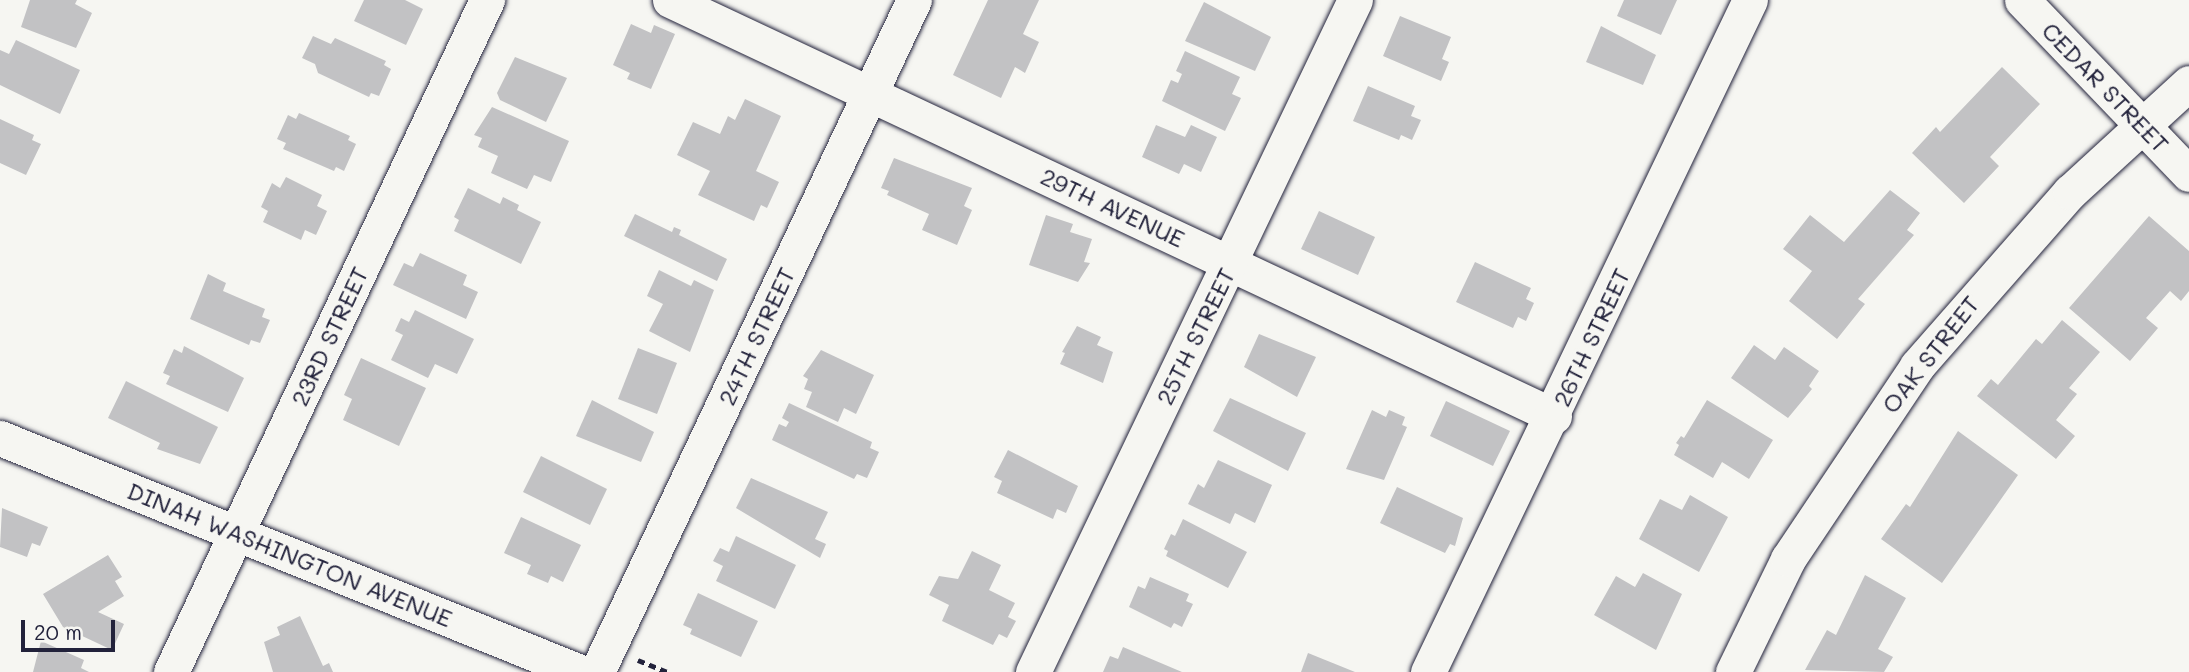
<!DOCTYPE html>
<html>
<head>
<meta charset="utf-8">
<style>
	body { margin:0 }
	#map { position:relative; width:2189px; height:672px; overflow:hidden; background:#f6f6f2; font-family:Mali,sans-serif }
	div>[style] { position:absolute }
	.building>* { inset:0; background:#c2c2c4 }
	.path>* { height:4.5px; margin-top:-2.25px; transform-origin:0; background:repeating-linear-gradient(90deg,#22223b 0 7px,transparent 0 12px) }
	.roads { filter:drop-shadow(0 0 2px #22223b) drop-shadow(0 0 2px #22223b) }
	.minor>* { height:35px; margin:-17.5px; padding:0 17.5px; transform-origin:17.5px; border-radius:17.5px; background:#f6f6f2 }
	span { translate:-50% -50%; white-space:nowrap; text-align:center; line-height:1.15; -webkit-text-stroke:6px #f6f6f2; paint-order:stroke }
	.street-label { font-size:24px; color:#22223b }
	.scale { position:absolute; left:21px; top:620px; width:94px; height:32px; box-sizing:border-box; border:4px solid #22223b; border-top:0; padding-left:9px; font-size:21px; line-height:24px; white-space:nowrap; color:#22223b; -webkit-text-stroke:5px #f6f6f2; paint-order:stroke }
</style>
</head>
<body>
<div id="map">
	<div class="building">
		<i style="clip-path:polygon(30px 0,77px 0,75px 4px,92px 13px,76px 48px,21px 27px)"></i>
		<i style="clip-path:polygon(364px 0,405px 0,423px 9px,406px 45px,354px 21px)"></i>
		<i style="clip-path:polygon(988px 0,1039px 0,1023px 34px,1039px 42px,1025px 73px,1015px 67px,1001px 98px,953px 75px)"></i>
		<i style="clip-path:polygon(1624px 0,1677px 0,1661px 35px,1617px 16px)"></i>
		<i style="clip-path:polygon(1204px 2px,1271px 37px,1255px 71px,1185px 41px)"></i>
		<i style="clip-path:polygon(1400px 16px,1451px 37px,1442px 59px,1449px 62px,1441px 81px,1383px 56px)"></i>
		<i style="clip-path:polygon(631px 24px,651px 33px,654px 25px,675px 34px,651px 89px,627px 79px,630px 73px,613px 65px)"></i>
		<i style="clip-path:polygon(1601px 26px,1656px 55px,1643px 85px,1586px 62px)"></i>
		<i style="clip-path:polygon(313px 36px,331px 44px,335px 38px,386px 61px,384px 65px,391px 69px,379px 96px,371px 93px,369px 97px,318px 73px,315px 64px,302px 58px)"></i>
		<i style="clip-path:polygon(16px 40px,80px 70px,60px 114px,0 85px,0 50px,9px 54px)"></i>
		<i style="clip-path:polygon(1185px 51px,1240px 77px,1232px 94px,1241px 98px,1225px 131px,1162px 101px,1171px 80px,1178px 83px,1182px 74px,1176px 71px)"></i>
		<i style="clip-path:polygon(515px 57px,567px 78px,546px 122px,500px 100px,497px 93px)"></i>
		<i style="clip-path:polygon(2002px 67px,2040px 104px,1990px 157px,1999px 166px,1964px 203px,1912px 153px,1936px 127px,1940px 132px)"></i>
		<i style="clip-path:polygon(1368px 86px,1415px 106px,1411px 116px,1421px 120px,1412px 140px,1401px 135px,1399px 140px,1353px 121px)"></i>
		<i style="clip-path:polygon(745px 99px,781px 116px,756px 171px,779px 182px,767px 208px,761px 205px,754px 221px,698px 195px,710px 171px,677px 155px,693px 122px,720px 134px,728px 116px,735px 120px)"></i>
		<i style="clip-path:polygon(492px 107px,569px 141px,551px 182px,534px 175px,527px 189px,491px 173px,498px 156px,478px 147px,482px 138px,474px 135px)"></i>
		<i style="clip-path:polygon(299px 113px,350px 136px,348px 140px,356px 144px,344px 171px,336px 167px,334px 171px,283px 149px,286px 143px,277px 139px,288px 115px,296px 119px)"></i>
		<i style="clip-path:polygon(0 119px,34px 135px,32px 140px,41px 144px,26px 175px,0 163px)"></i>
		<i style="clip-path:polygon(1156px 125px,1185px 137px,1191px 125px,1217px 137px,1201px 172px,1184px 164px,1179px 174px,1142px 157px)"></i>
		<i style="clip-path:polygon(894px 158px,972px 188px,964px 206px,972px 210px,957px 245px,922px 230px,929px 214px,887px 195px,889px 191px,881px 188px)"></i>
		<i style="clip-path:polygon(286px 177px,322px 195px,317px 206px,327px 211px,316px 235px,305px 230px,301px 240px,263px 222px,268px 211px,261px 207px,272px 183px,280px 188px)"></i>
		<i style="clip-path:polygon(468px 188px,500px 204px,503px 197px,519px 205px,517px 210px,541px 222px,521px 264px,454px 231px,459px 220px,454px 217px)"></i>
		<i style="clip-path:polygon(1890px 190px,1920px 213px,1907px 230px,1914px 235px,1858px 299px,1865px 304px,1837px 339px,1789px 301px,1812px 271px,1783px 249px,1810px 215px,1844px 242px)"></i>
		<i style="clip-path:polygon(1319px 211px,1375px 237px,1358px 275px,1301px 249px)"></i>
		<i style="clip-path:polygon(635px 214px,672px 232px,674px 227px,681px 230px,679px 235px,727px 259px,717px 281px,624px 236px)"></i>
		<i style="clip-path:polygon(1046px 215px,1073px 224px,1070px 232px,1092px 239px,1084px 262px,1090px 263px,1078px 282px,1029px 265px)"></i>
		<i style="clip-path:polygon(2149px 216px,2189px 251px,2189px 291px,2181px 301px,2170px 291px,2146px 318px,2158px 328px,2130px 361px,2069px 308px)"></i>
		<i style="clip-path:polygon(420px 253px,467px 275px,463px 285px,478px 292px,466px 319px,393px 285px,404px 263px,413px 267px)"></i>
		<i style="clip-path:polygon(1475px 262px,1531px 288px,1526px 299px,1534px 303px,1526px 321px,1518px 317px,1513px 328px,1456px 302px)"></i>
		<i style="clip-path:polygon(659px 270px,691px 286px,694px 280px,714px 290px,690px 352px,649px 331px,663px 304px,647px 296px)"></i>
		<i style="clip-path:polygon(208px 274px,226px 283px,223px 291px,265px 309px,262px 317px,270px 320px,260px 343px,251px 340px,249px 345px,190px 319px)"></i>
		<i style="clip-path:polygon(415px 310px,474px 339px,457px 374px,435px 364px,428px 378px,391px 360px,403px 335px,395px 331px,401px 318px,409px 322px)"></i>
		<i style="clip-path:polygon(2062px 320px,2100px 352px,2069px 388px,2077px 394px,2056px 420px,2075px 436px,2056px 459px,1977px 396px,1991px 379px,1998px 385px,2036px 339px,2042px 344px)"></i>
		<i style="clip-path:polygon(1077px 326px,1101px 337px,1097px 345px,1113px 352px,1103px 383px,1060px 364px,1065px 353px,1062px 352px)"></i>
		<i style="clip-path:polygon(1259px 334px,1316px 357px,1297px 397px,1244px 367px)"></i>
		<i style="clip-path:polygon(1754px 345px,1775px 360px,1784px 347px,1819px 371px,1809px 386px,1812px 389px,1788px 418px,1731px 378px)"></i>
		<i style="clip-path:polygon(184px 346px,244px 378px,228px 412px,166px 384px,170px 376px,163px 373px,174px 349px,182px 353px)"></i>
		<i style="clip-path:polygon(638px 348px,677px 363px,657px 414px,618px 399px)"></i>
		<i style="clip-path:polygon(821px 350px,874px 375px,856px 414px,844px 408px,838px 422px,806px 407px,812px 392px,804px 389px,808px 379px,803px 376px)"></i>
		<i style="clip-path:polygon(361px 358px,426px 388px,399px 446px,343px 420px,352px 399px,344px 395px)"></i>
		<i style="clip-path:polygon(126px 381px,218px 427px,200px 464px,157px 449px,160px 443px,108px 418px)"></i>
		<i style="clip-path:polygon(1230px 398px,1306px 433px,1288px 471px,1213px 431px)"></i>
		<i style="clip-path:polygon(592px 400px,654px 432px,641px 462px,576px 436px)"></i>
		<i style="clip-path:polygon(1707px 400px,1773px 440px,1749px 479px,1722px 462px,1713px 478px,1674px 455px,1679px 445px,1676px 443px,1681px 436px,1684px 438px)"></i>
		<i style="clip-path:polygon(1446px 401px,1510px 431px,1493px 466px,1430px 436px)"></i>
		<i style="clip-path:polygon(789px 403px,872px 442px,870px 448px,879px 452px,867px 478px,857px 474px,854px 479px,772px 440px,779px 424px,786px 427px,789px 422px,782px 418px)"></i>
		<i style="clip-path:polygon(1372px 410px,1386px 417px,1389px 410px,1405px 417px,1402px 425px,1407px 427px,1384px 480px,1346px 469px)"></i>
		<i style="clip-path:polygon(1958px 431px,2018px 475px,1942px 583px,1881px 539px,1906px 504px,1910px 507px)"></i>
		<i style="clip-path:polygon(1008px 450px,1078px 486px,1066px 513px,1057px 509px,1053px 519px,997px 493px,1002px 481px,994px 477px)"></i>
		<i style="clip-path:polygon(541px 456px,607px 489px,590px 525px,523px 492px)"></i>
		<i style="clip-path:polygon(1218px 460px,1272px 485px,1255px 523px,1235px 513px,1230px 524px,1188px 504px,1198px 484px,1204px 488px)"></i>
		<i style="clip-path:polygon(751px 478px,828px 512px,815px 539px,826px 544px,820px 558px,736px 508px)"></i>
		<i style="clip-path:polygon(1397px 487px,1463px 518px,1455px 546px,1450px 544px,1445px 553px,1380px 523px)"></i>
		<i style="clip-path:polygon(1690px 495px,1728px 517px,1699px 572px,1639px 539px,1660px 499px,1682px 510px)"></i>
		<i style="clip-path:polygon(2px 508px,48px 527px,40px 546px,32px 543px,27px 557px,0 547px)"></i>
		<i style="clip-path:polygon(521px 517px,581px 545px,563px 582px,551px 576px,548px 583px,527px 574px,531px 565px,504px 553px)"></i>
		<i style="clip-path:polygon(1183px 519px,1247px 552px,1228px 588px,1166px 556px,1168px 551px,1164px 549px,1171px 534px,1175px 536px)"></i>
		<i style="clip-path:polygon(736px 536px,796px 565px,775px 609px,716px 581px,723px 566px,713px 561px,720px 548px,729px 552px)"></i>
		<i style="clip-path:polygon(972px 551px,1001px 565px,989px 590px,1015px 603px,1008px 617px,1016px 621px,1007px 638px,999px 634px,993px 645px,942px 621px,949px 605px,929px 595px,939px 576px,958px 579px)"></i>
		<i style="clip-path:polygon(108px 555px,122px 577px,115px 581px,124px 596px,98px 612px,124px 624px,112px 650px,63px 627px,43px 594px)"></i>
		<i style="clip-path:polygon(1643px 573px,1682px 594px,1656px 650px,1594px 615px,1616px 576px,1635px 587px)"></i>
		<i style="clip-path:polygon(1865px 575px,1906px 598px,1878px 649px,1893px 657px,1884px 672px,1805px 670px,1827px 630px,1836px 635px)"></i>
		<i style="clip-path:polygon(1150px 577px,1189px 594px,1186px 601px,1193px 604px,1182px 627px,1174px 623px,1171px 628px,1129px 607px,1138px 586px,1145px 589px)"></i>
		<i style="clip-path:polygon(698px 593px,758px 621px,741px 657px,690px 634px,692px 629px,683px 625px)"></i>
		<i style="clip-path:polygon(300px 616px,323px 666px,329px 663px,333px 672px,273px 672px,264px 642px,280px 635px,277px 627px)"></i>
		<i style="clip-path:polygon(41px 641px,84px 660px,81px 668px,89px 672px,33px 672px)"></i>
		<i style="clip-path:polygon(1123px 647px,1182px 672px,1103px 672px,1110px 656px,1118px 659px)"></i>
		<i style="clip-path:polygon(1308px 653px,1355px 672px,1301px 672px)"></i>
	</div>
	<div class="path">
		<i style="left:638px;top:660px;width:32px;rotate:22deg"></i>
	</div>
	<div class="roads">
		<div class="minor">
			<i style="left:670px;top:0;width:977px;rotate:25.2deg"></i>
			<i style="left:2022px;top:0;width:241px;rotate:46.2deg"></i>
			<i style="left:0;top:438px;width:625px;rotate:21.97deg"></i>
			<i style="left:171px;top:672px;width:743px;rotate:-64.82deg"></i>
			<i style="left:597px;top:672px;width:743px;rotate:-64.75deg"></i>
			<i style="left:1033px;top:672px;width:745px;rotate:-64.4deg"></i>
			<i style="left:1428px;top:672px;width:745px;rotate:-64.4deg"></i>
			<i style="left:1733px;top:672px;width:126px;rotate:-64deg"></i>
			<i style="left:1788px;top:559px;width:232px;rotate:-56.2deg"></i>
			<i style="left:1917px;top:366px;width:232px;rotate:-48.7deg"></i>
			<i style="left:2070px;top:192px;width:161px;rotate:-42.5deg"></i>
		</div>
	</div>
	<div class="street-label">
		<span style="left:2106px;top:87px;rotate:46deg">CEDAR STREET</span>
		<span style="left:1113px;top:207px;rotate:25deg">29TH AVENUE</span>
		<span style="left:329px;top:336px;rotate:-65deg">23RD STREET</span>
		<span style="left:756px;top:336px;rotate:-65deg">24TH STREET</span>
		<span style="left:1195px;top:336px;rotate:-64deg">25TH STREET</span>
		<span style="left:1591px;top:337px;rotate:-65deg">26TH STREET</span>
		<span style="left:1930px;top:354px;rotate:-52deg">OAK STREET</span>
		<span style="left:290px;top:554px;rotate:22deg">DINAH WASHINGTON AVENUE</span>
	</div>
	<div class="scale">20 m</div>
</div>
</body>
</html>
